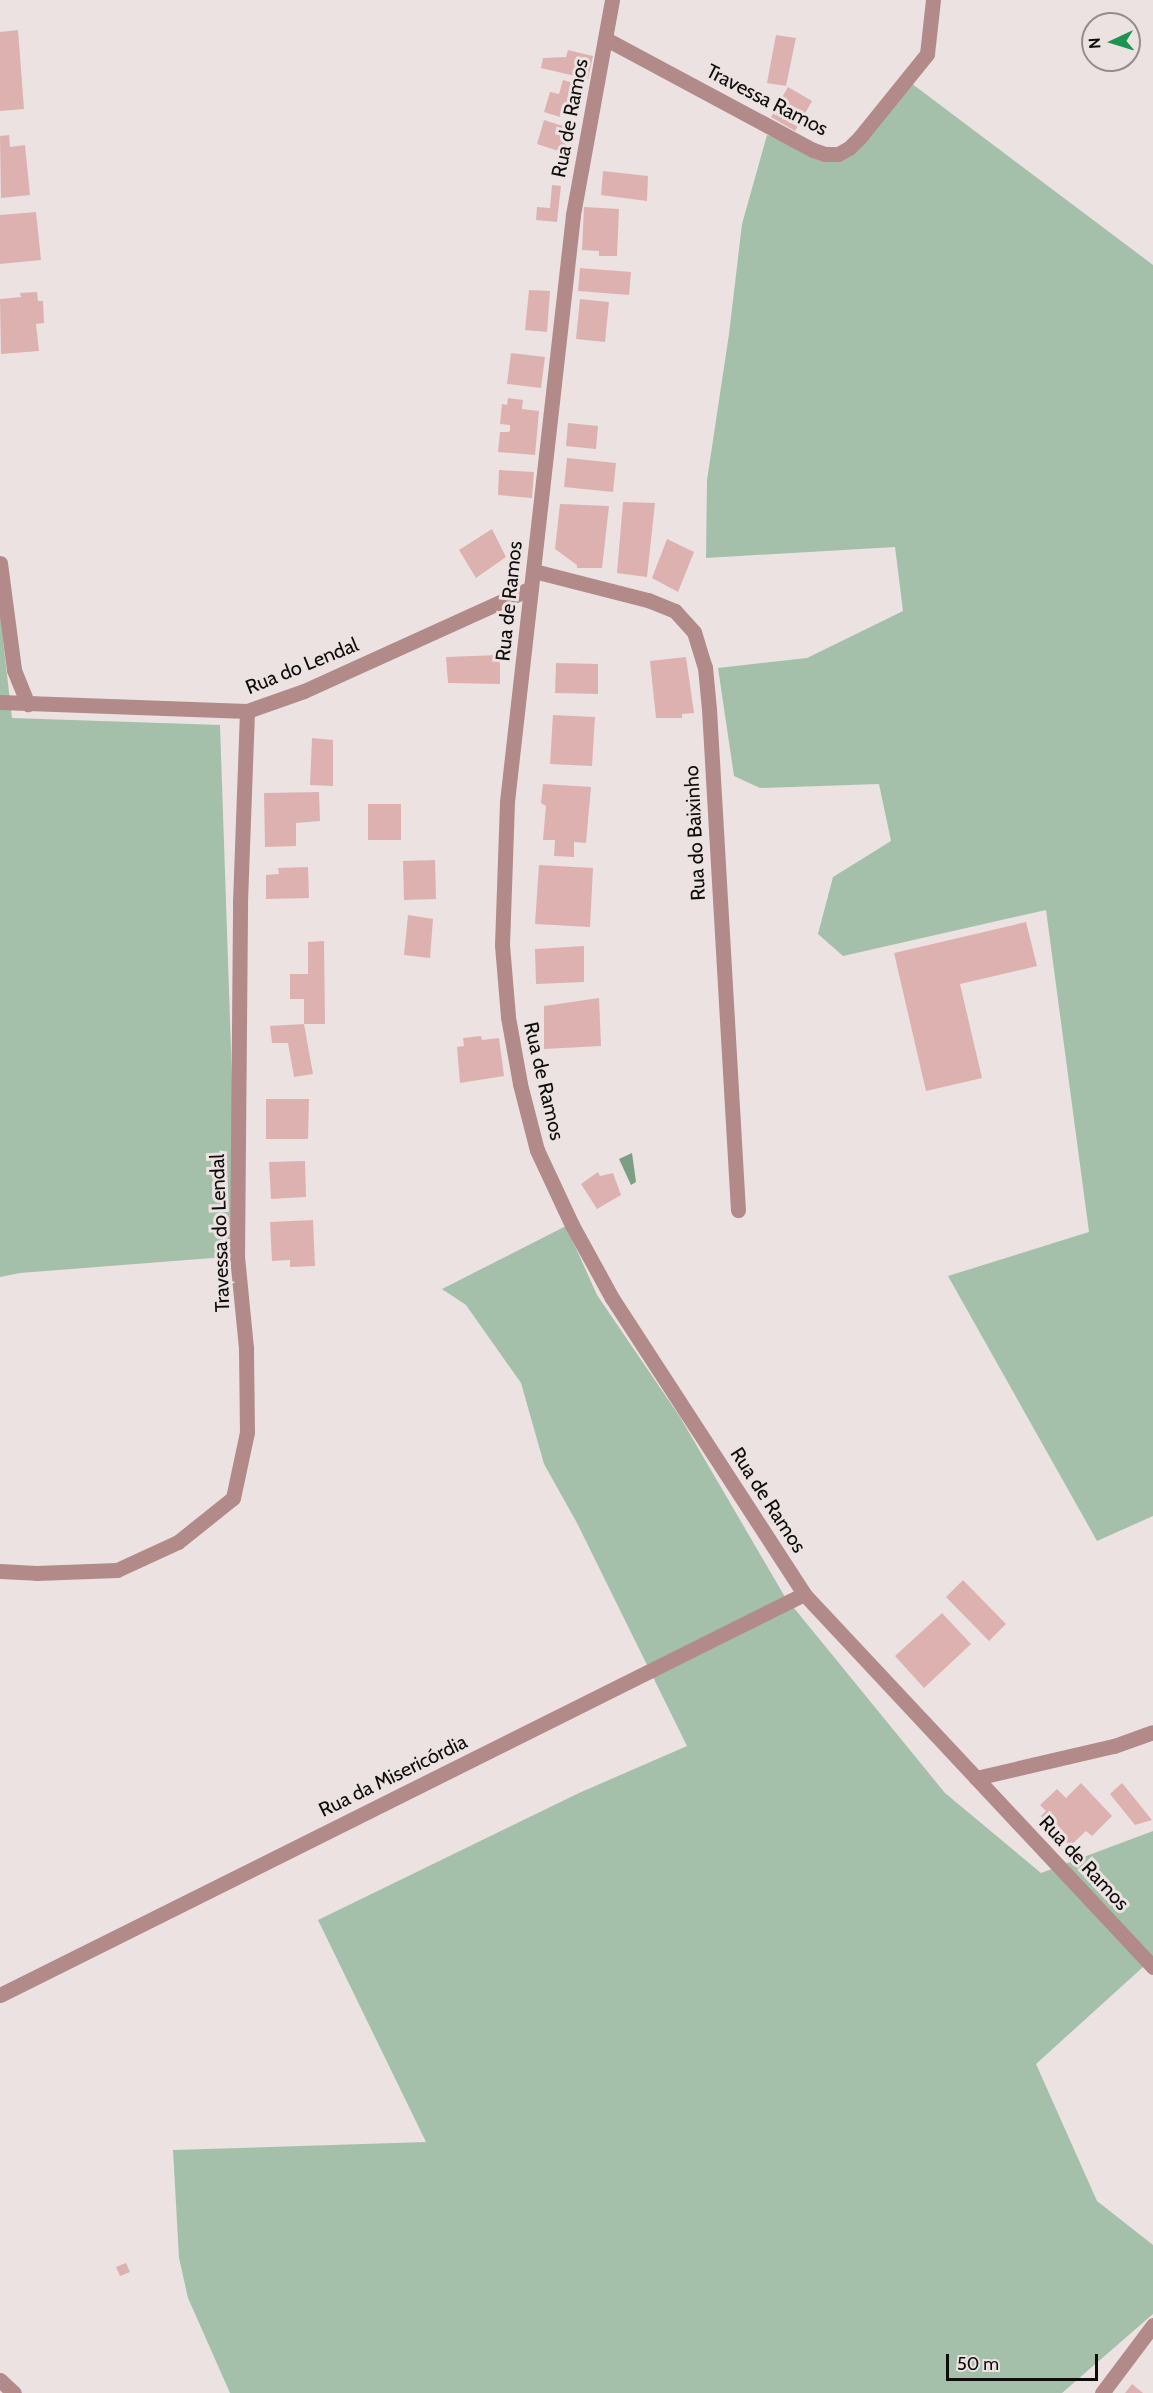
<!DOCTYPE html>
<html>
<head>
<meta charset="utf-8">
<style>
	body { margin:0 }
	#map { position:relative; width:1153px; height:2393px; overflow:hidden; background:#ece2e2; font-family:Cabin,sans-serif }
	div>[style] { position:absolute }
	.green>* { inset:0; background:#a4c0ab }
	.water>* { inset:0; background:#7c9e85 }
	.building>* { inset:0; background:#deb1b1 }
	.minor>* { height:15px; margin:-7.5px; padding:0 7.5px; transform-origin:7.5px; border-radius:7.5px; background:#b38a8a }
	span { translate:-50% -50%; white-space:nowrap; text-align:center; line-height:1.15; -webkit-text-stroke:6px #ece2e2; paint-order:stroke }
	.street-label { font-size:20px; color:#0f0c0c }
	.north { position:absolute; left:1081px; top:12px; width:60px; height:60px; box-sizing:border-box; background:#ece2e2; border:2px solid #948c8c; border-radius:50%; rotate:266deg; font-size:16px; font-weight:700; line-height:24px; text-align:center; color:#0f0c0c }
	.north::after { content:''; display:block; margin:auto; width:21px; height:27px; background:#1d9551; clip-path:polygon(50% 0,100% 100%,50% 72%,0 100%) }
	.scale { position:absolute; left:946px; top:2354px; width:152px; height:27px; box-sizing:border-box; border:3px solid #0f0c0c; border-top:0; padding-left:8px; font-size:18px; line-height:21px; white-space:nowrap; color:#0f0c0c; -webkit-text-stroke:4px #ece2e2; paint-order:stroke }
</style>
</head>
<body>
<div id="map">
	<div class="green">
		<i style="clip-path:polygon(907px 80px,1153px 265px,1153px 1516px,1097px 1541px,948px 1276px,1089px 1232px,1046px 910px,843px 956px,818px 934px,833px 877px,891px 841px,879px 784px,760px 788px,734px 776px,718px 668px,807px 658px,903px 611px,895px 547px,706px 558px,707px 480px,729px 334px,742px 224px,767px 135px,841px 154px)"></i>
		<i style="clip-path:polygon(0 614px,12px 718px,220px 725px,238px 1256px,20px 1273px,0 1277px)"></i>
		<i style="clip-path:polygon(566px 1226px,597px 1295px,680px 1417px,785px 1597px,945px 1793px,1041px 1873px,1153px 1831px,1153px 1958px,1036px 2064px,1097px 2201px,1153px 2245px,1153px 2314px,1062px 2393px,230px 2393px,188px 2298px,179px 2258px,173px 2150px,426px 2142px,318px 1920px,579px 1793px,687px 1746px,577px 1523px,544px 1464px,521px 1383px,466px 1305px,442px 1289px)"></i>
	</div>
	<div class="water">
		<i style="clip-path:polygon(632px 1153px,636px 1182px,631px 1185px,619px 1159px)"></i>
	</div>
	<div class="building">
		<i style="clip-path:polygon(18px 30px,24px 109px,0 111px,0 32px)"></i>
		<i style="clip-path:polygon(776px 35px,796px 38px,786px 86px,767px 83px)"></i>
		<i style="clip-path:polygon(568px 50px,593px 56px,588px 79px,541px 68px,543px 58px,566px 57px)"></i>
		<i style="clip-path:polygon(563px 80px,584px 86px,575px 117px,561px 112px,560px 117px,544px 112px,550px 92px,559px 94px)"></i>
		<i style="clip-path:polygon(788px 87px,812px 101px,795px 131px,771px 117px)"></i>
		<i style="clip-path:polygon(544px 120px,572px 129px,565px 153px,537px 144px)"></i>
		<i style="clip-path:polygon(9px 135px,10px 147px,25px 145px,30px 195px,1px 198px,0 136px)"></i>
		<i style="clip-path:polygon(603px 171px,648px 176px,647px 201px,601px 195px)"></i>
		<i style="clip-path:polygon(552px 185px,561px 186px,557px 222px,536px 220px,537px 207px,550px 208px)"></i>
		<i style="clip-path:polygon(584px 207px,619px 209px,617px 256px,599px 256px,599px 251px,582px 250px)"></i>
		<i style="clip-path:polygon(36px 212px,41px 260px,0 264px,0 215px)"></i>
		<i style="clip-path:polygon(580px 268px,631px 272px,629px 295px,578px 291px)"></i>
		<i style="clip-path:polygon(529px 290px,550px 291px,547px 332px,525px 330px)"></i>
		<i style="clip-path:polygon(37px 292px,38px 301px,43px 301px,44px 323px,36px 324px,39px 351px,1px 354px,0 299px,21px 297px,20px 293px)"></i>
		<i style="clip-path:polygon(580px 299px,609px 302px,605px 342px,576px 339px)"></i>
		<i style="clip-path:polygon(511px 353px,545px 357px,541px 388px,507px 384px)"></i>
		<i style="clip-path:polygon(508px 398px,523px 400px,522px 409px,539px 411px,535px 455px,498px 452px,500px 432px,509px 432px,510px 430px,510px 425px,500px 424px,502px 404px,507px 405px)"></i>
		<i style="clip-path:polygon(568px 423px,598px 426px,596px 449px,566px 446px)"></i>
		<i style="clip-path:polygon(567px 458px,616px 463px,613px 492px,564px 487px)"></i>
		<i style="clip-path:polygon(499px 470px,534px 472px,532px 498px,498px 495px)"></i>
		<i style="clip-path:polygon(623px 502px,655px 503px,647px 577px,617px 573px)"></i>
		<i style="clip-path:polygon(560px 504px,609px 506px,602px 568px,577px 568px,577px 565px,555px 549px)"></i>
		<i style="clip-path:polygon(492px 529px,506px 557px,476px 578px,459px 550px)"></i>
		<i style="clip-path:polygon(667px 539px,694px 552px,678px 592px,652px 578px)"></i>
		<i style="clip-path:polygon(500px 655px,500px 684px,448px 683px,446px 657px)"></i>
		<i style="clip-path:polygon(686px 657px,694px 713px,682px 714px,682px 718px,656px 718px,650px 661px)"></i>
		<i style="clip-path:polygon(556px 663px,598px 664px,598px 694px,555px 693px)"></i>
		<i style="clip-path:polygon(553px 715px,595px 717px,592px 766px,550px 764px)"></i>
		<i style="clip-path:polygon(312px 738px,333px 740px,333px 786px,310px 785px)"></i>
		<i style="clip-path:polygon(543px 784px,591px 787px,586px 843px,574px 842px,574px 857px,554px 856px,555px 840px,543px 840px,546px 806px,541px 803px)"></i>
		<i style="clip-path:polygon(319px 792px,320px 821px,296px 823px,296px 846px,265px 847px,264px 793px)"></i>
		<i style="clip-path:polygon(368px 804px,401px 804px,401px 840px,368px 840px)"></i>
		<i style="clip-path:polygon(435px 860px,436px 899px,404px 900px,403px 861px)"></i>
		<i style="clip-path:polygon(539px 865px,593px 868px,590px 927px,535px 924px)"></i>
		<i style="clip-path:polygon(308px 867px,309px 898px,266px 899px,266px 875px,279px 874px,278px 868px)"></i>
		<i style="clip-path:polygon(408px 915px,433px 919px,430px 958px,404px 955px)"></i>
		<i style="clip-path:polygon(1026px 922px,1037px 966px,960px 984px,982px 1078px,926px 1091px,894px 953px)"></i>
		<i style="clip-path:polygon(324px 941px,325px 1024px,304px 1024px,304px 999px,290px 999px,290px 974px,308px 974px,308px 942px)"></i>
		<i style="clip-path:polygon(584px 946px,584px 982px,536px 984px,535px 949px)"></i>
		<i style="clip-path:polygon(599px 998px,601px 1046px,544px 1049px,544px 1006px)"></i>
		<i style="clip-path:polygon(304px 1024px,313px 1074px,294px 1077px,288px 1043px,272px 1043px,270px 1026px)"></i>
		<i style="clip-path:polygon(481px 1036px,482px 1040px,499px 1038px,504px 1076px,460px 1083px,457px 1047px,464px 1046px,463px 1038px)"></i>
		<i style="clip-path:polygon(266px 1099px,309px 1099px,308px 1139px,266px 1139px)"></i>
		<i style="clip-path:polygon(305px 1161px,306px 1197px,271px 1199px,269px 1162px)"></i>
		<i style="clip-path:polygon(598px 1172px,600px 1176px,613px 1173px,621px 1195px,597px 1209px,581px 1184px)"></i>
		<i style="clip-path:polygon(313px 1220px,315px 1266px,290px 1267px,290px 1260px,272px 1261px,270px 1222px)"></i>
		<i style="clip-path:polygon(963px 1580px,1006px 1624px,989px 1641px,946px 1597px)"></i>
		<i style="clip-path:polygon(942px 1613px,971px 1644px,924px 1688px,895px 1656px)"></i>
		<i style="clip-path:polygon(1081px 1783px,1112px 1816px,1092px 1836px,1086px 1831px,1070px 1846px,1041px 1816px,1046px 1811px,1040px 1805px,1057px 1789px,1066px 1798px)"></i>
		<i style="clip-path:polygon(1122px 1783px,1152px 1820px,1135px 1825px,1110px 1794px)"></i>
		<i style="clip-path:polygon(126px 2263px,130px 2272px,120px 2276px,116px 2267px)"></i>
		<i style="clip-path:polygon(1132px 2384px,1143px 2393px,1125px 2393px)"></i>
	</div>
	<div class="minor">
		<i style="left:612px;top:0;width:219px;rotate:100.3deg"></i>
		<i style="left:573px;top:215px;width:591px;rotate:96.42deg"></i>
		<i style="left:507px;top:802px;width:143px;rotate:92deg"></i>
		<i style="left:502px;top:945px;width:72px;rotate:85.2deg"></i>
		<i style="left:508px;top:1017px;width:68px;rotate:79.8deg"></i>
		<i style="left:520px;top:1084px;width:68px;rotate:75.6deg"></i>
		<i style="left:537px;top:1150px;width:83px;rotate:65deg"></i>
		<i style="left:572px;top:1225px;width:83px;rotate:61.3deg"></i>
		<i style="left:612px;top:1298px;width:353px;rotate:57deg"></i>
		<i style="left:804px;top:1594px;width:511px;rotate:46.9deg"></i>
		<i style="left:606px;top:39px;width:235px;rotate:28.2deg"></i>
		<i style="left:813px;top:150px;width:13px;rotate:18deg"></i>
		<i style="left:825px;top:154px;width:13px"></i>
		<i style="left:838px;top:154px;width:13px;rotate:-29deg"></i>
		<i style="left:849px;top:148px;width:16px;rotate:-45deg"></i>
		<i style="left:860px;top:137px;width:107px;rotate:-51.1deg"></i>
		<i style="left:927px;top:54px;width:54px;rotate:-83.7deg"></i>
		<i style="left:0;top:563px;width:108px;rotate:82.5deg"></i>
		<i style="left:14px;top:670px;width:37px;rotate:68deg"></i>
		<i style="left:534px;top:571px;width:118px;rotate:14.3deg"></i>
		<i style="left:648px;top:600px;width:29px;rotate:22deg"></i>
		<i style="left:675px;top:611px;width:28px;rotate:48deg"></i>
		<i style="left:694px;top:632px;width:37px;rotate:73deg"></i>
		<i style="left:705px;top:667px;width:42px;rotate:84.6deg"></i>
		<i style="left:709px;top:709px;width:502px;rotate:86.69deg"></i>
		<i style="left:0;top:702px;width:247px;rotate:2.1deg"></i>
		<i style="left:247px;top:711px;width:60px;rotate:-19.3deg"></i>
		<i style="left:304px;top:691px;width:249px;rotate:-24.4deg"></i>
		<i style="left:0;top:1571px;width:36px;rotate:3deg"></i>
		<i style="left:36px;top:1573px;width:81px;rotate:-2.1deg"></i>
		<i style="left:117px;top:1570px;width:67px;rotate:-24.7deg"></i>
		<i style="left:178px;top:1542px;width:70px;rotate:-38.7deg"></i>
		<i style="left:233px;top:1498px;width:67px;rotate:-78deg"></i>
		<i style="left:247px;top:1432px;width:84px;rotate:-90.7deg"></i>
		<i style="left:246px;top:1348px;width:91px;rotate:-95.6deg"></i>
		<i style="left:237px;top:1257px;width:355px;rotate:-89.5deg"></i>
		<i style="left:240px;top:902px;width:191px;rotate:-87.9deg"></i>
		<i style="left:976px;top:1778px;width:142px;rotate:-13.1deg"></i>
		<i style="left:1114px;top:1746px;width:41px;rotate:-19.7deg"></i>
		<i style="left:0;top:1995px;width:898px;rotate:-26.51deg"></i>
		<i style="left:0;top:2380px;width:19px;rotate:43deg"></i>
		<i style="left:1102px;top:2393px;width:85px;rotate:-53.1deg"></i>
	</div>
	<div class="street-label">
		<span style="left:767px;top:100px;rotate:27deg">Travessa Ramos</span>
		<span style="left:570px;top:118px;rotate:-79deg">Rua de Ramos</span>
		<span style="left:509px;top:601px;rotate:-84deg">Rua de Ramos</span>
		<span style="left:302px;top:666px;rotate:-22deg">Rua do Lendal</span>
		<span style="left:695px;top:833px;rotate:-93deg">Rua do Baixinho</span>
		<span style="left:544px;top:1081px;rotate:77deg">Rua de Ramos</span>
		<span style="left:220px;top:1233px;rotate:-92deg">Travessa do Lendal</span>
		<span style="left:768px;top:1500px;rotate:57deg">Rua de Ramos</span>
		<span style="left:393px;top:1776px;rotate:-26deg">Rua da Misericórdia</span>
		<span style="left:1084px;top:1863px;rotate:47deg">Rua de Ramos</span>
	</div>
	<div class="north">N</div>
	<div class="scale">50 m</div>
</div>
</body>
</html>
